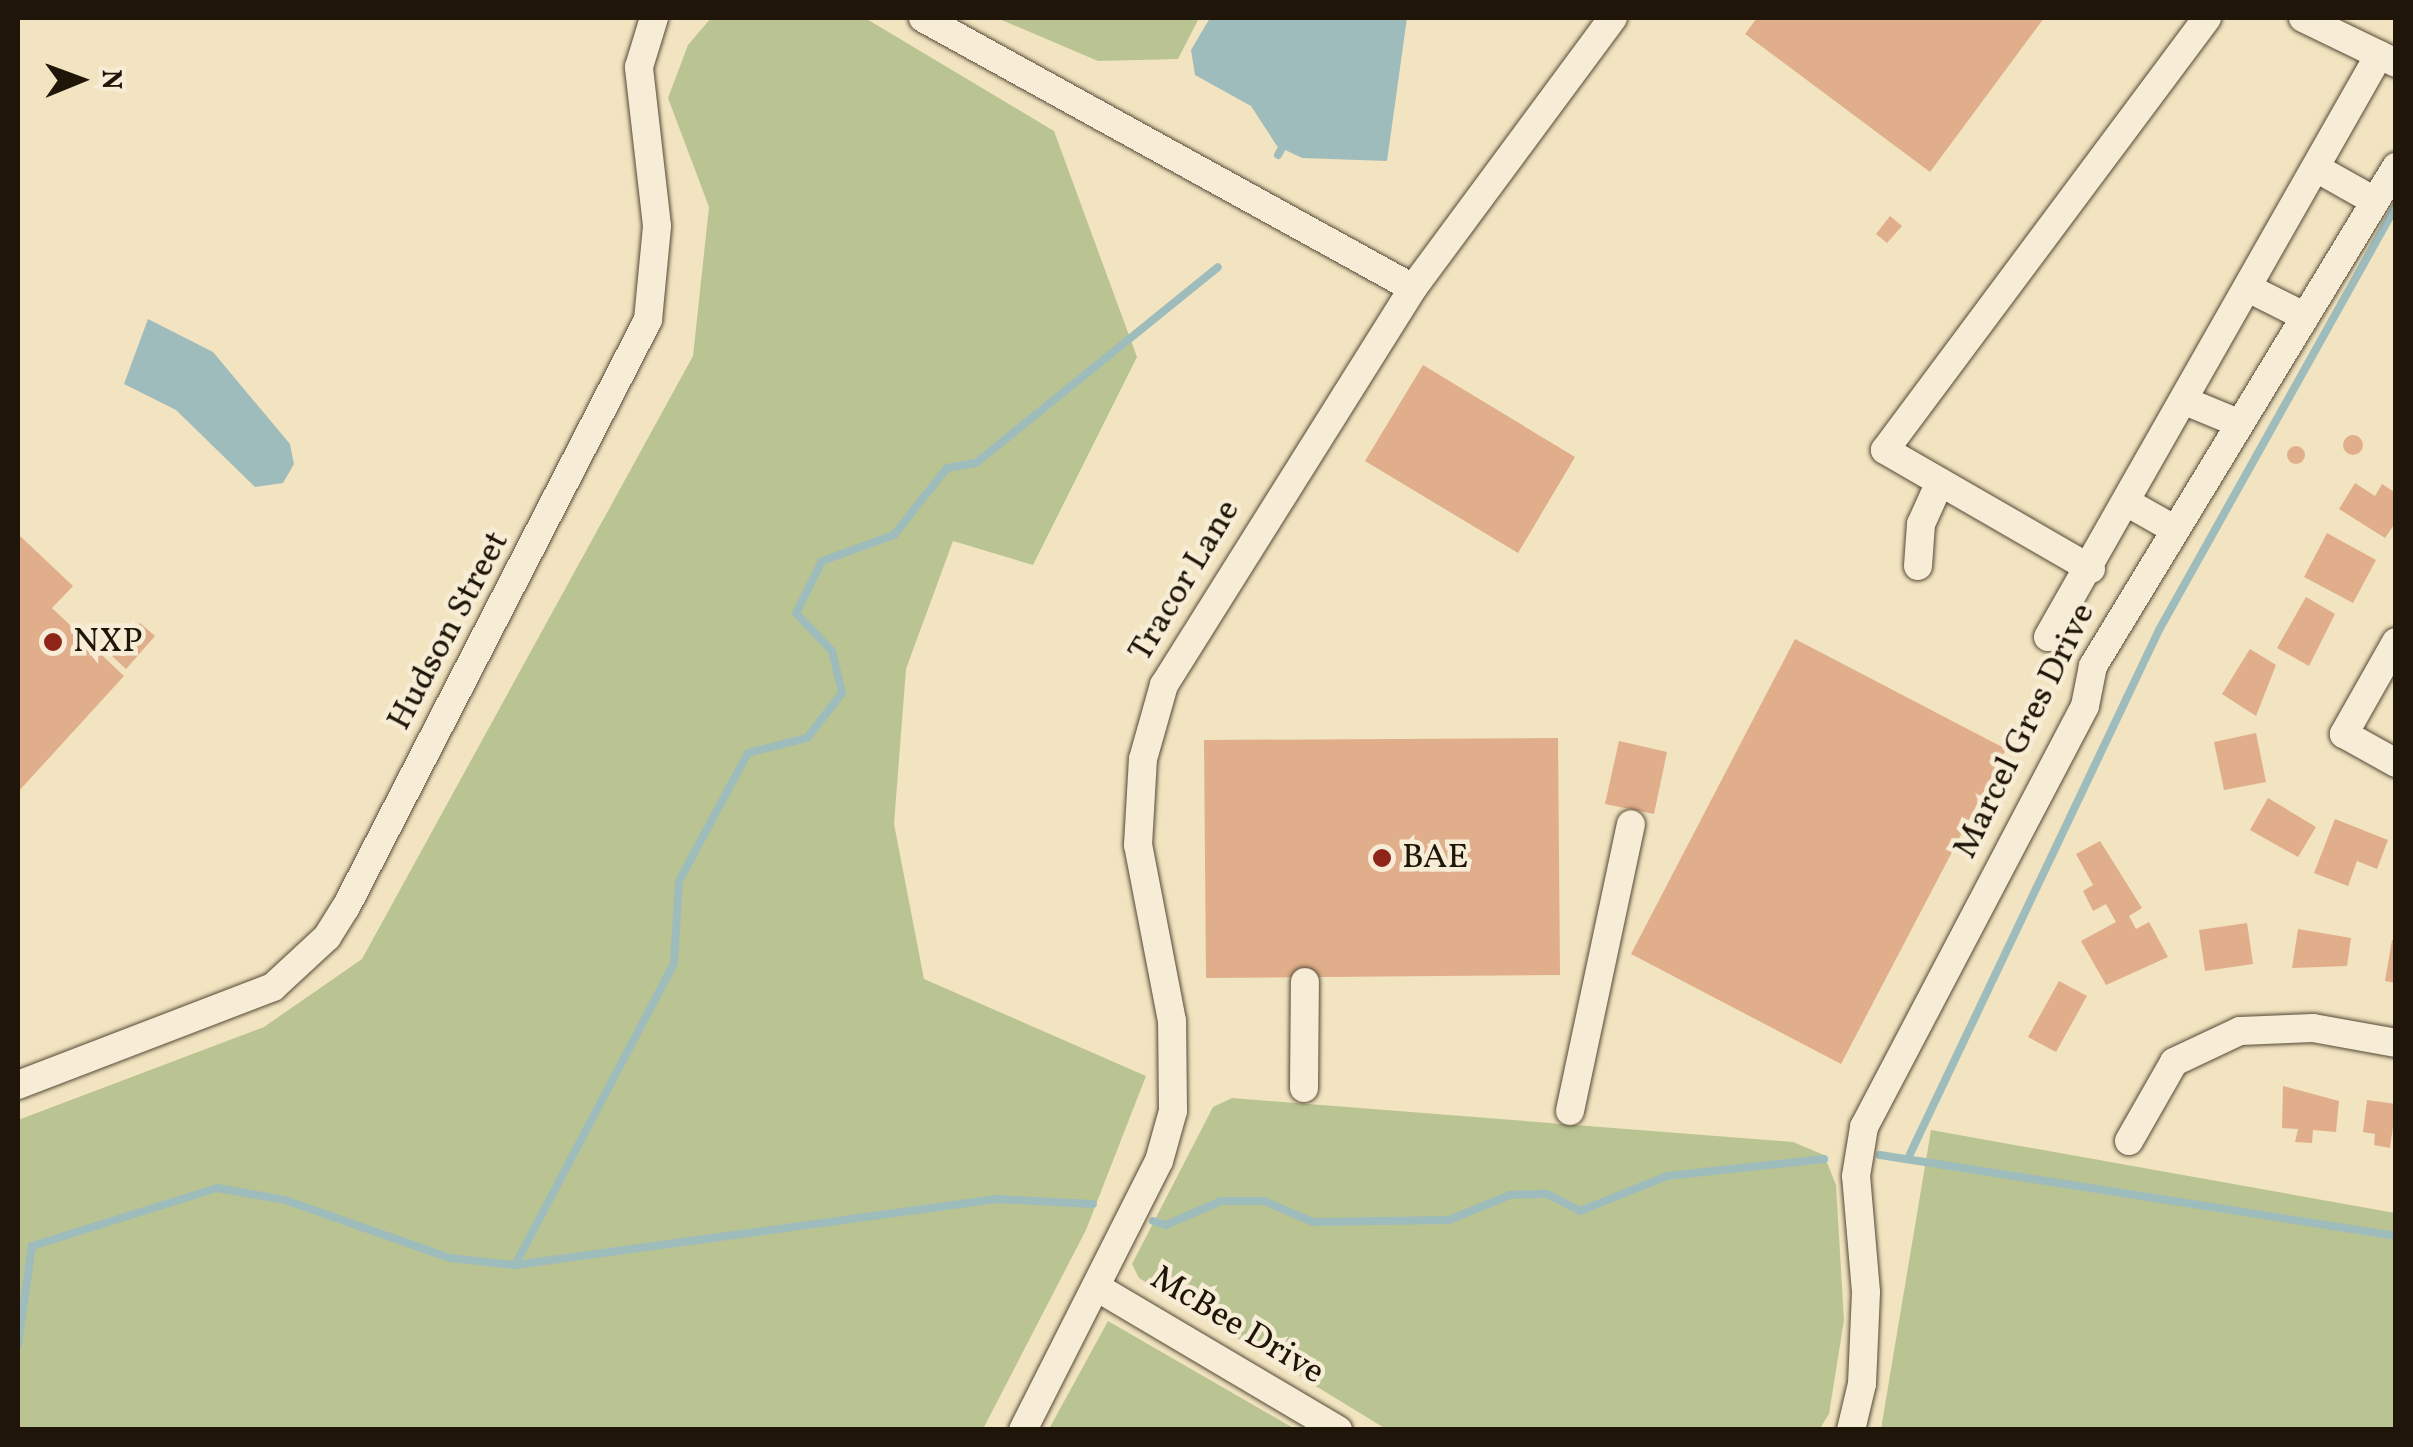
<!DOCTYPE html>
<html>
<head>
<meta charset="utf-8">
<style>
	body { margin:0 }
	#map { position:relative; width:2413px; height:1447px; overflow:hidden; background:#f2e4c0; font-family:Vollkorn,serif }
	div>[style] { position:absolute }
	.green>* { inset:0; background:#bac492 }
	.water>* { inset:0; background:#9fbcbc }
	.stream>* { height:8px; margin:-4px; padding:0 4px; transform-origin:4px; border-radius:4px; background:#9fbcbc }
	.building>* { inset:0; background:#e0ae8a }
	.round { border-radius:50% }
	.roads { filter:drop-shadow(0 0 2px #544936) drop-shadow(0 0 2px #544936) }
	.minor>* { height:28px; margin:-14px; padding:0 14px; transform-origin:14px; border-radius:14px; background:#f7edd6 }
	.dots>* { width:28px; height:28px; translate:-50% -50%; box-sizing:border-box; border:5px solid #f7edd6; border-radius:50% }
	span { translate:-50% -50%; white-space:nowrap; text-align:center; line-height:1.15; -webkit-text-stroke:9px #f7edd6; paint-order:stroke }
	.street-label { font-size:35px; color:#1f1508 }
	.poi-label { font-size:35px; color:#1f1508 }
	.left { translate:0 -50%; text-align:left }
	.frame { position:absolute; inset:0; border:20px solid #1f1508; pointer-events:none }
	.north { position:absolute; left:30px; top:30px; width:100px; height:100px; -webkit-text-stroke:8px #f7edd6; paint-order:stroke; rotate:89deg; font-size:28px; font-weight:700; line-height:40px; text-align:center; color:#1f1508 }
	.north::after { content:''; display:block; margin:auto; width:35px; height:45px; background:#1f1508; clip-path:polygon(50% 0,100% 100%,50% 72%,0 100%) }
</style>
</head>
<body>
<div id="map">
	<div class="green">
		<i style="clip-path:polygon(711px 18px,865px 18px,1054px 131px,1137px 357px,1033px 565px,953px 541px,906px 669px,894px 824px,924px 979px,1146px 1076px,1086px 1230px,983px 1429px,18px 1429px,18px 1120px,264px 1027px,362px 959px,693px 356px,709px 207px,668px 98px,688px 45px)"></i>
		<i style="clip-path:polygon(997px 18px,1199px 18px,1178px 59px,1098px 61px)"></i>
		<i style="clip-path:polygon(1232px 1098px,1793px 1142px,1824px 1155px,1836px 1185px,1844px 1320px,1829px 1414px,1819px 1430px,1386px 1429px,1139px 1278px,1132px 1264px,1213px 1107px)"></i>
		<i style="clip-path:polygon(1931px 1130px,2395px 1213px,2395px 1429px,1881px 1429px)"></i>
		<i style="clip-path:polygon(1108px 1321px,1295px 1429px,1049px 1429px)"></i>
	</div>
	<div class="water">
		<i style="clip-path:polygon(1210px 18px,1407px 18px,1387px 161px,1302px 158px,1277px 146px,1251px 106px,1195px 75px,1191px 50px)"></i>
		<i style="clip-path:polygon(148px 319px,213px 352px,290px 444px,294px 464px,283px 483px,255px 487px,176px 410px,124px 384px)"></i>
	</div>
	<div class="stream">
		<i style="left:1278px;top:155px;width:18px;rotate:-61deg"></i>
		<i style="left:1910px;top:1154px;width:580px;rotate:-64.58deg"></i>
		<i style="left:2159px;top:630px;width:486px;rotate:-60.8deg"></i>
		<i style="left:1880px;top:1155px;width:522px;rotate:8.92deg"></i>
		<i style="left:1153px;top:1221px;width:14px;rotate:17deg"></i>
		<i style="left:1166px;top:1225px;width:60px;rotate:-23.6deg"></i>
		<i style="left:1221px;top:1201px;width:43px"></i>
		<i style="left:1264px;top:1201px;width:53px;rotate:23.2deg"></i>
		<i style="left:1313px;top:1222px;width:136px;rotate:-0.8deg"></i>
		<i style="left:1449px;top:1220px;width:66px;rotate:-22.3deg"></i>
		<i style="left:1510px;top:1195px;width:37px;rotate:-2deg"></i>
		<i style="left:1547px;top:1194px;width:37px;rotate:27deg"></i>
		<i style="left:1580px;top:1211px;width:94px;rotate:-21.9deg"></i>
		<i style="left:1667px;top:1176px;width:158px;rotate:-6.2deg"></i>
		<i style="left:515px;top:1265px;width:341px;rotate:-62.2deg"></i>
		<i style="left:674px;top:963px;width:82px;rotate:-86.5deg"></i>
		<i style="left:679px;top:881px;width:145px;rotate:-61.7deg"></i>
		<i style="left:748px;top:753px;width:61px;rotate:-14.3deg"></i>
		<i style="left:807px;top:738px;width:57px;rotate:-52.1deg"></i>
		<i style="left:842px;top:693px;width:43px;rotate:-103.4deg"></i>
		<i style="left:832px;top:651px;width:52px;rotate:-133.5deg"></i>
		<i style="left:796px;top:613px;width:58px;rotate:-63.4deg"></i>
		<i style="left:822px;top:561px;width:77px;rotate:-19.9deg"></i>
		<i style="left:894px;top:535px;width:85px;rotate:-51.7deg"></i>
		<i style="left:947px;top:468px;width:29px;rotate:-10deg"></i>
		<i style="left:976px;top:463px;width:311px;rotate:-39deg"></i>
		<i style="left:18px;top:1345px;width:100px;rotate:-82deg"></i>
		<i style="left:32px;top:1246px;width:194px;rotate:-17.4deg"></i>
		<i style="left:217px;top:1188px;width:69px;rotate:10deg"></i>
		<i style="left:285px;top:1200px;width:175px;rotate:19.4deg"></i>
		<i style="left:450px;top:1258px;width:65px;rotate:6.1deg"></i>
		<i style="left:515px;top:1265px;width:486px;rotate:-7.8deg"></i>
		<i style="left:996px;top:1199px;width:97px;rotate:3deg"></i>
	</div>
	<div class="building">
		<i style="clip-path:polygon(1757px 18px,2044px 18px,1930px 172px,1745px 34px)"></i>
		<i style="clip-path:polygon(1890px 216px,1902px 226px,1887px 243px,1876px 234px)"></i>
		<i style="clip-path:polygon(1423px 365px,1575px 457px,1518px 553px,1365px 461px)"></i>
		<i class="round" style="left:2343px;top:435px;width:20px;height:20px"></i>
		<i class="round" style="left:2287px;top:446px;width:18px;height:18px"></i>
		<i style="clip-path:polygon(2355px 483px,2375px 496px,2382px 484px,2396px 493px,2396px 522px,2385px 538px,2339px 509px)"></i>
		<i style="clip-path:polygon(2327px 533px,2376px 560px,2353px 603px,2304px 577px)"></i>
		<i style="clip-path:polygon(18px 534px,73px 586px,52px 608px,124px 676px,18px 792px)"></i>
		<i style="clip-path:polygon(2306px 597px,2335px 614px,2309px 666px,2277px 648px)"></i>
		<i style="clip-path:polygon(140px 623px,155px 636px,126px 669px,112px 656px)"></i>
		<i style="clip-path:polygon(1795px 639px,2006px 749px,1841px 1064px,1631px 954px)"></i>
		<i style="clip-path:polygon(2250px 649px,2276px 665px,2256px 716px,2222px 694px)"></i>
		<i style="clip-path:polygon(2256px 733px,2266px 782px,2224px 790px,2214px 742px)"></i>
		<i style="clip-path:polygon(1558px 738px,1560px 975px,1206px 978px,1204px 740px)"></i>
		<i style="clip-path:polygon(1619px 741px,1667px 752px,1654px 814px,1605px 804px)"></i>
		<i style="clip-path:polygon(2268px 798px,2316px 827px,2298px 857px,2250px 830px)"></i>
		<i style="clip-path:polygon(2335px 819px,2388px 840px,2377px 869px,2357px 861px,2348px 886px,2314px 873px)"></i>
		<i style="clip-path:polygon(2100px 841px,2142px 908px,2129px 916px,2136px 929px,2149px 922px,2168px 957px,2106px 985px,2081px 941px,2116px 922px,2106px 904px,2093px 911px,2083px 891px,2093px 885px,2076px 854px)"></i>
		<i style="clip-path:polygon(2247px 923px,2253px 964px,2205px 971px,2199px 930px)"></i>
		<i style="clip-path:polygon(2298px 929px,2351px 938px,2347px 966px,2292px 968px)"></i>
		<i style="clip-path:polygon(2392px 940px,2396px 941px,2396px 983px,2385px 981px)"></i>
		<i style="clip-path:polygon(2059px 981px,2087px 996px,2056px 1052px,2028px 1037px)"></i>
		<i style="clip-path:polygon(2283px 1086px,2339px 1101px,2336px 1132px,2313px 1130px,2312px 1143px,2295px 1142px,2298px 1129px,2282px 1128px)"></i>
		<i style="clip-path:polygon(2367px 1100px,2396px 1104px,2390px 1148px,2374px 1145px,2375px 1134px,2363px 1132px)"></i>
	</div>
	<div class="roads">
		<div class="minor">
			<i style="left:923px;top:18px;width:559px;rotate:28.86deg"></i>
			<i style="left:2303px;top:18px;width:103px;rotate:25.8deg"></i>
			<i style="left:2316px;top:168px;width:63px;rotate:29.4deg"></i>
			<i style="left:2248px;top:288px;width:60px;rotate:26.6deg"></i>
			<i style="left:2185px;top:401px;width:57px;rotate:22.5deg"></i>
			<i style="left:2128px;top:503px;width:53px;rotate:29.5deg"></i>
			<i style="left:1918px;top:566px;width:42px;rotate:-85.9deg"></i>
			<i style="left:1921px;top:524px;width:46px;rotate:-65.7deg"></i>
			<i style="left:2091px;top:569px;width:238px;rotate:-150deg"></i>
			<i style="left:1885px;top:450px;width:539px;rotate:-53.3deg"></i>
			<i style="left:2048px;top:637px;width:670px;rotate:-60.37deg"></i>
			<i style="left:2396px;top:642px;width:106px;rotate:119.5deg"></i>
			<i style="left:2344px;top:734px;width:60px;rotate:29.1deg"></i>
			<i style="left:18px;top:1085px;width:273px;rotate:-21deg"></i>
			<i style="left:273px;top:987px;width:74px;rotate:-42.8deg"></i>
			<i style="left:327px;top:937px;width:36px;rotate:-58deg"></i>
			<i style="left:346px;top:907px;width:660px;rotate:-62.78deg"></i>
			<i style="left:648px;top:320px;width:94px;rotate:-84.5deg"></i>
			<i style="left:657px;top:226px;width:160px;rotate:-96.5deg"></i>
			<i style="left:639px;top:67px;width:51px;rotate:-73deg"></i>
			<i style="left:1304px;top:1088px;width:106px;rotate:-89.5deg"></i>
			<i style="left:1570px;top:1111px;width:293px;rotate:-78deg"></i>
			<i style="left:2129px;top:1141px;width:91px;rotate:-60.3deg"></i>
			<i style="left:2174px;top:1062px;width:73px;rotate:-25.2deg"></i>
			<i style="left:2240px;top:1031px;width:73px;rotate:-2.4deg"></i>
			<i style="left:2313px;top:1028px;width:84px;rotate:10.2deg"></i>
			<i style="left:1098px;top:1288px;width:279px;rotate:30.6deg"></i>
			<i style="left:1023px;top:1430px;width:301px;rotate:-63.2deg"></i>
			<i style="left:1159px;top:1161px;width:52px;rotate:-74.4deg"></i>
			<i style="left:1173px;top:1111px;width:90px;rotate:-90.6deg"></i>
			<i style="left:1172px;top:1021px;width:179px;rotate:-100.9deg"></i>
			<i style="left:1138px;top:845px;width:86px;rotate:-86.7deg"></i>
			<i style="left:1143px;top:759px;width:77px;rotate:-74.2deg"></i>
			<i style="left:1164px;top:685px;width:469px;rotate:-57.9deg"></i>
			<i style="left:1413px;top:288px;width:336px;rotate:-53.5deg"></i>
			<i style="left:1851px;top:1430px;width:47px;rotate:-76.6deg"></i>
			<i style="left:1862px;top:1384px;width:92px;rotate:-87.5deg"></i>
			<i style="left:1866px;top:1292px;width:116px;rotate:-94.9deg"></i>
			<i style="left:1856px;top:1176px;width:50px;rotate:-80.7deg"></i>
			<i style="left:1864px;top:1127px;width:475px;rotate:-62.3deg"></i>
			<i style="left:2085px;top:706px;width:41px;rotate:-78.7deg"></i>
			<i style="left:2093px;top:666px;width:584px;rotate:-58.73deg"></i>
		</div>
	</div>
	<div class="dots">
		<i style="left:53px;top:642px;background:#8f2418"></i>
		<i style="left:1382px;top:858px;background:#8f2418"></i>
	</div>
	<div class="street-label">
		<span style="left:1185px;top:581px;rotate:-59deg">Tracor Lane</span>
		<span style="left:449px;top:631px;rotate:-62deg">Hudson Street</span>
		<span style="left:2025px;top:731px;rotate:-64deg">Marcel Gres Drive</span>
		<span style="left:1237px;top:1326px;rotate:31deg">McBee Drive</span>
	</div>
	<div class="poi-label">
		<span class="left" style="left:73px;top:642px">NXP</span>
		<span class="left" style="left:1402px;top:858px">BAE</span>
	</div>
	<div class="frame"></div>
	<div class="north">N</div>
</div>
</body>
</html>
